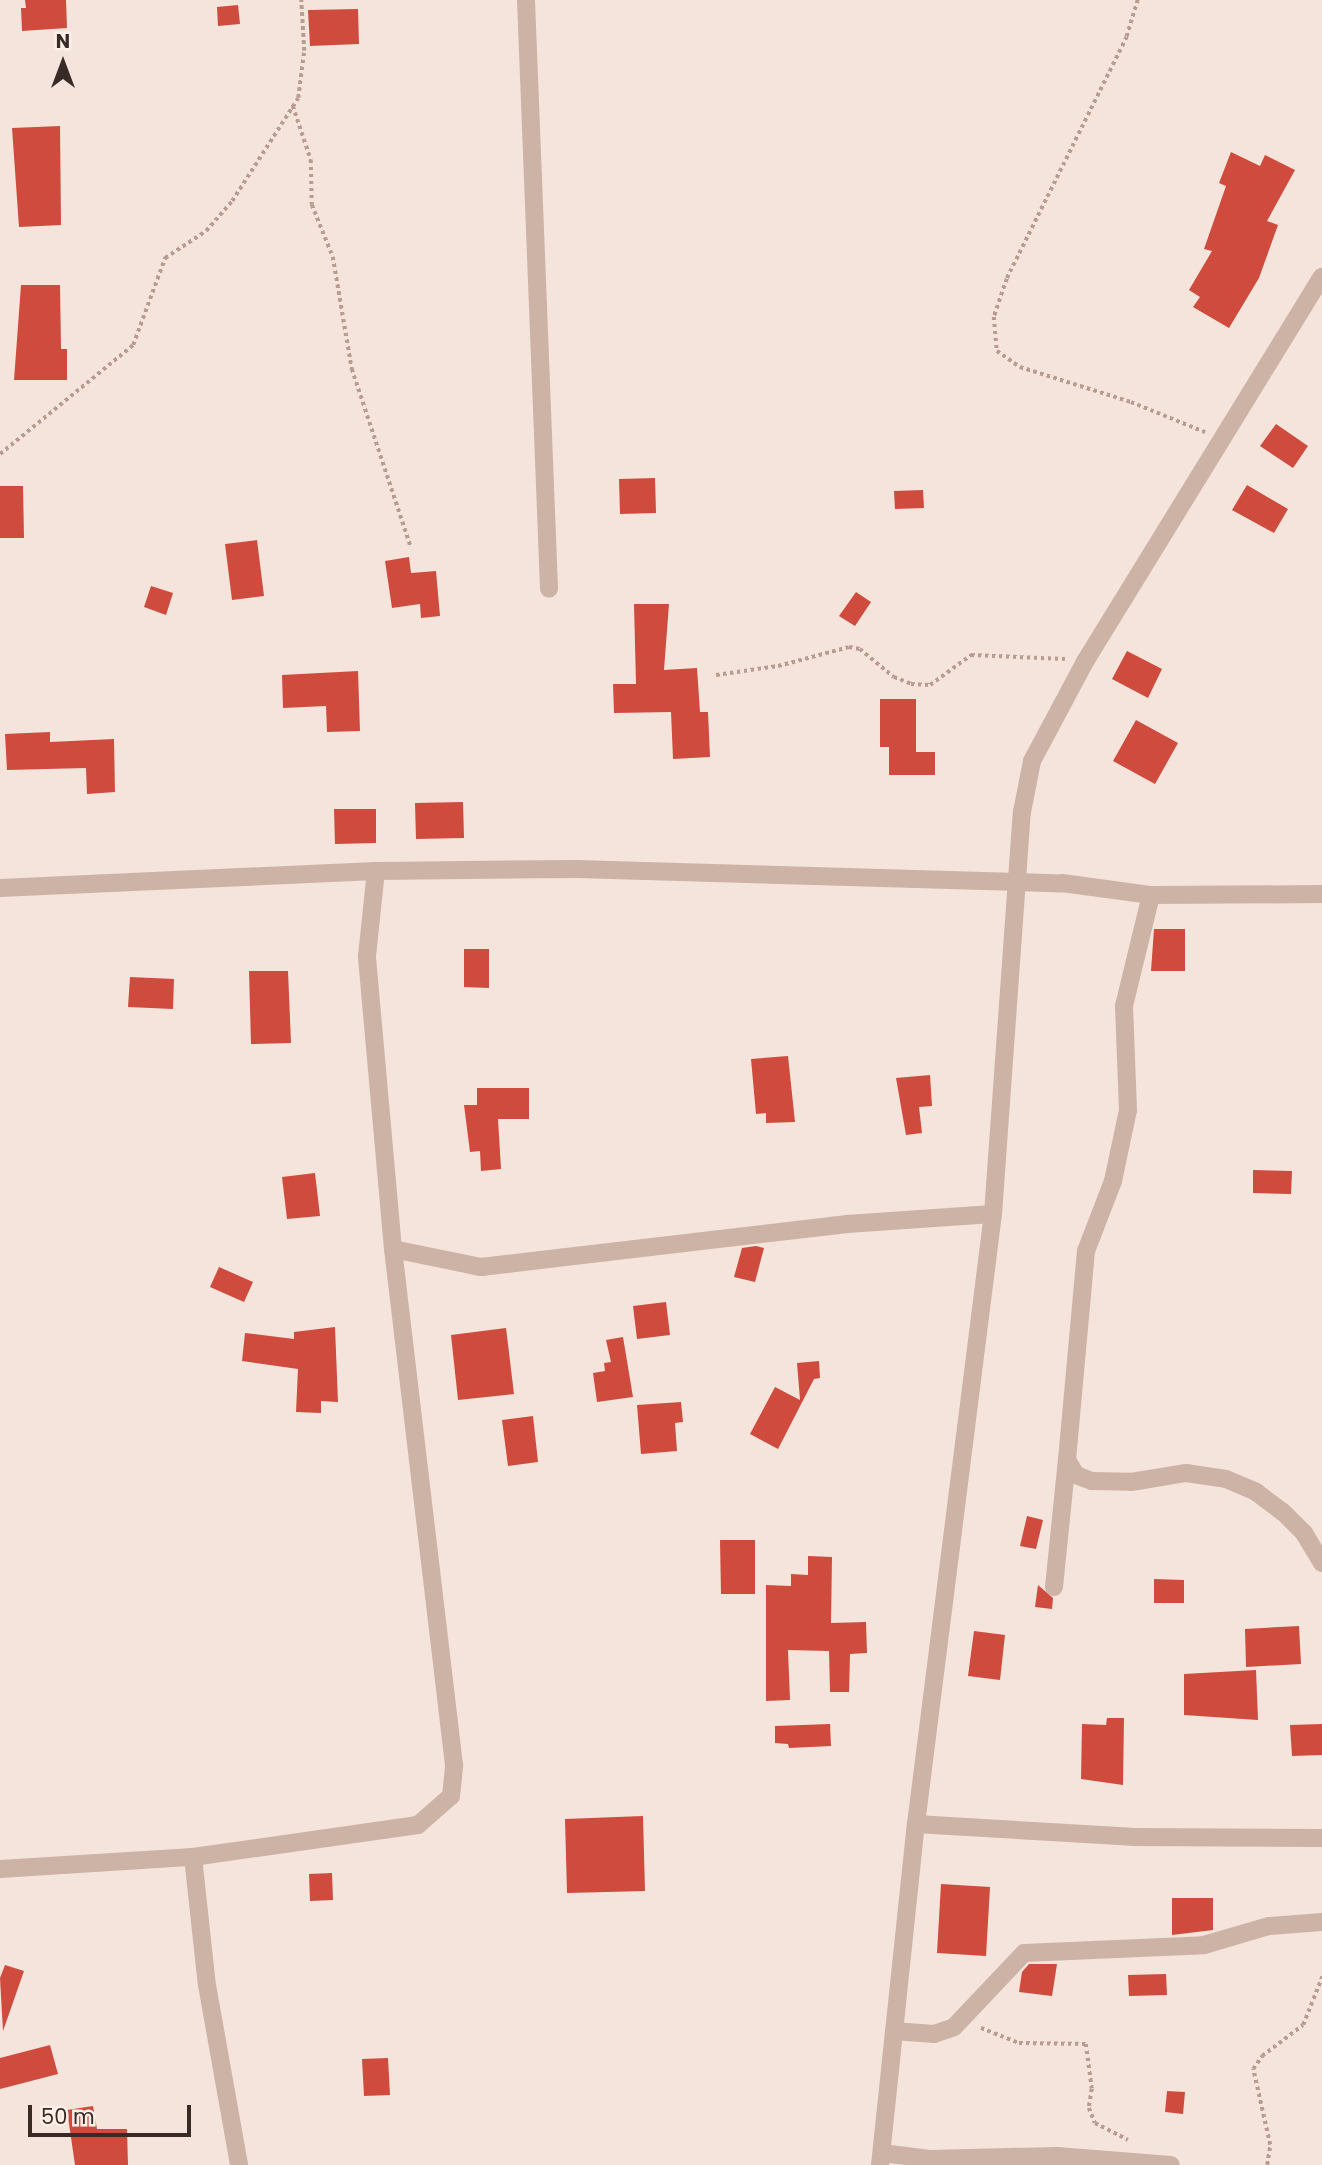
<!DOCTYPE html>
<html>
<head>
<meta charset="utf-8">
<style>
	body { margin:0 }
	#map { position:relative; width:1322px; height:2165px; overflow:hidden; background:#f4e4db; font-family:Poppins,sans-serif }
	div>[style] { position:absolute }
	.building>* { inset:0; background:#cf4b3e }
	.path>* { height:3.5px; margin-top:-1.75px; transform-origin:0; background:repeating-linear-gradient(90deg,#b99b90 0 3.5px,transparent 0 7px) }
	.minor>* { height:18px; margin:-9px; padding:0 9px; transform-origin:9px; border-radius:9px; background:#cdb2a6 }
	span { translate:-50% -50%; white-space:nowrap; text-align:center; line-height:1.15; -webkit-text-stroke:5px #fbefe8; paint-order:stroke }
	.north { position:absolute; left:28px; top:28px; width:70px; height:70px; -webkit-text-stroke:5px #fbefe8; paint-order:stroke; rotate:0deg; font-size:19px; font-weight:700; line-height:28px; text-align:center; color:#382a27 }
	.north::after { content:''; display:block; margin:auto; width:24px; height:32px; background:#382a27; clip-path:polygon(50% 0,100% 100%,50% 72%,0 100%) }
	.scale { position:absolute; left:28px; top:2105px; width:163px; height:32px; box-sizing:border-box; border:4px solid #382a27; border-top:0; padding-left:9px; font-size:21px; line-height:24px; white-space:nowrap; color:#382a27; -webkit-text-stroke:5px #fbefe8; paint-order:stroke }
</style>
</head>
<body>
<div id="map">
	<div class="building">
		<i style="clip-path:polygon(25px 0,66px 0,67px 28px,22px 31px,21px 8px,26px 8px)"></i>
		<i style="clip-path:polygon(238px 5px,240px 24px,218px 26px,217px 7px)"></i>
		<i style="clip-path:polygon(358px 9px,359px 44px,310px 46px,308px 10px)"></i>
		<i style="clip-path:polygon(60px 126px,61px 225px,19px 227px,12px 128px)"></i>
		<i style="clip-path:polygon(1231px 152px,1260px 166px,1265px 155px,1295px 170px,1267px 221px,1278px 225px,1259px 278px,1229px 328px,1193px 307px,1200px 297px,1189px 290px,1212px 251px,1204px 249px,1226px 186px,1219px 183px)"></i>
		<i style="clip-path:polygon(21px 285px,60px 285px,61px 349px,67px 349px,67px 380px,14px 380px)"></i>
		<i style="clip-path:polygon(1276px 424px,1308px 446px,1293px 468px,1260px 446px)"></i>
		<i style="clip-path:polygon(655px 478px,656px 513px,620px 514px,619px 479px)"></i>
		<i style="clip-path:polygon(1247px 485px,1288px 509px,1274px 533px,1232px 510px)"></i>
		<i style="clip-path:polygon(0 486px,23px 486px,24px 538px,0 538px)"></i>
		<i style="clip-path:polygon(923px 490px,924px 508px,895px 509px,894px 491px)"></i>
		<i style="clip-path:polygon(257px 540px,264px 596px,232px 600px,225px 544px)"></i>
		<i style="clip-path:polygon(409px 557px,411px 573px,436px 571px,440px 616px,421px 618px,420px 604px,392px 608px,385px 561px)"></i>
		<i style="clip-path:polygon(151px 586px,173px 593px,166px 615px,144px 607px)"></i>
		<i style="clip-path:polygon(856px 592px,871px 602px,855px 626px,839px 616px)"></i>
		<i style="clip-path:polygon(634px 604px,669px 604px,664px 670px,697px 668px,700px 712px,708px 712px,710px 757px,673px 759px,671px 712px,614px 713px,613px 684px,636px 684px)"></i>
		<i style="clip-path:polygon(1127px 651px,1162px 669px,1148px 698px,1112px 679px)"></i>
		<i style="clip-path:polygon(358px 671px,360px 731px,327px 732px,326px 706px,283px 708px,282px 675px)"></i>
		<i style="clip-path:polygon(880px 699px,916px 699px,916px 752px,935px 752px,935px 775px,889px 775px,889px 747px,880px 747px)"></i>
		<i style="clip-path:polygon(1136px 720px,1178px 743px,1155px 784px,1113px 761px)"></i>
		<i style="clip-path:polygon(50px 732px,50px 742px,114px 739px,115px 792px,87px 794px,86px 768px,7px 770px,5px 734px)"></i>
		<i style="clip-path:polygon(463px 802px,464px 838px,416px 839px,415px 803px)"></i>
		<i style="clip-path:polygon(334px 809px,376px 809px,376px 843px,335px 844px)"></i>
		<i style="clip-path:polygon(1154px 929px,1185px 929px,1185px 971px,1151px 971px)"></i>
		<i style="clip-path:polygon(464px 949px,489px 949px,489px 988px,464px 987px)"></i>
		<i style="clip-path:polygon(249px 971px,288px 971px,291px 1043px,251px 1044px)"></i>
		<i style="clip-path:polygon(130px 977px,174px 979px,173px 1009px,128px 1007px)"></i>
		<i style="clip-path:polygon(788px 1056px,795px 1122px,766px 1123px,766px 1113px,756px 1114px,751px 1059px)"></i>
		<i style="clip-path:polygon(930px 1075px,932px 1106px,919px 1107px,922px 1133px,906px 1135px,896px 1078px)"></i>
		<i style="clip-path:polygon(477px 1088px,529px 1088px,529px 1119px,498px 1119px,501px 1169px,481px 1171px,480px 1151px,470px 1152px,464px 1105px,477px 1105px)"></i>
		<i style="clip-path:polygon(1253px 1170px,1292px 1171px,1291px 1194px,1253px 1193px)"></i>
		<i style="clip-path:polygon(315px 1173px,320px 1216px,287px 1219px,282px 1177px)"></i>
		<i style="clip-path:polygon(756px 1246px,764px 1248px,755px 1282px,734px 1277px,742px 1248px)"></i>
		<i style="clip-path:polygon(219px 1267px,253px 1282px,244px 1302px,210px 1287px)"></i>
		<i style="clip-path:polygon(666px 1302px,670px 1335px,637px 1339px,633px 1306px)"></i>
		<i style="clip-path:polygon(335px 1327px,338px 1402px,321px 1401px,321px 1413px,296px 1412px,298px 1369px,242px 1361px,245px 1333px,294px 1339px,294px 1332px)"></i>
		<i style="clip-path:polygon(506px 1328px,514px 1394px,458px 1400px,451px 1335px)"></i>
		<i style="clip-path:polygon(623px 1337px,633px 1397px,597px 1402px,593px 1373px,605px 1371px,604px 1363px,611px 1362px,606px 1340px)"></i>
		<i style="clip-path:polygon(819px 1361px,820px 1378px,814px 1379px,778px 1449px,750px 1434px,775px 1387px,800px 1400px,797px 1363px)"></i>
		<i style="clip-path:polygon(681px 1402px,683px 1422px,675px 1423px,677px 1451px,641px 1454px,637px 1405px)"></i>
		<i style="clip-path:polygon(533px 1416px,538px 1462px,508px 1466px,502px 1420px)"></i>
		<i style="clip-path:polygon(1027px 1516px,1043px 1520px,1036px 1549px,1020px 1546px)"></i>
		<i style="clip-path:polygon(720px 1540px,755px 1540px,755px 1594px,721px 1594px)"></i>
		<i style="clip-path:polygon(808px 1556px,832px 1557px,831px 1623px,866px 1622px,867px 1653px,850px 1654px,849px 1692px,830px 1692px,829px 1651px,788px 1650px,790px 1700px,766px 1701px,766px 1585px,791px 1586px,791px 1574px,808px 1575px)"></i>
		<i style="clip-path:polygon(1154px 1579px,1184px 1580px,1184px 1603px,1154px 1603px)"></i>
		<i style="clip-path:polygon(1038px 1585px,1053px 1598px,1052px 1609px,1035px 1607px)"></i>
		<i style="clip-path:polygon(1299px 1626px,1301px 1664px,1246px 1667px,1245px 1629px)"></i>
		<i style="clip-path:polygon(974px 1631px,1005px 1635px,1000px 1680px,968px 1676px)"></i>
		<i style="clip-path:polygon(1256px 1670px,1258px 1720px,1184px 1715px,1184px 1674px)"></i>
		<i style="clip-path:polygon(1107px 1718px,1124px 1718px,1123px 1785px,1081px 1779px,1082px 1724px,1106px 1725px)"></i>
		<i style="clip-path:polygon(830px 1724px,831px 1746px,789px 1748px,788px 1744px,775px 1743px,775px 1726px)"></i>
		<i style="clip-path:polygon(1322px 1724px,1322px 1755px,1292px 1756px,1290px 1725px)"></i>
		<i style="clip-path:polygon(643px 1816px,645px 1891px,567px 1893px,565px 1819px)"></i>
		<i style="clip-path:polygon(332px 1873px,333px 1900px,310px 1901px,309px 1874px)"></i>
		<i style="clip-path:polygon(941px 1884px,990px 1887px,986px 1956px,937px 1953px)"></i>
		<i style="clip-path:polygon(1172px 1898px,1213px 1898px,1213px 1930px,1172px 1935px)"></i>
		<i style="clip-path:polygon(1029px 1964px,1057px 1964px,1052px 1996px,1019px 1992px,1022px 1972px)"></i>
		<i style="clip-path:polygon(5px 1965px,24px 1971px,3px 2031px,0 1978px)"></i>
		<i style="clip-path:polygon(1166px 1974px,1167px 1995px,1129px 1996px,1128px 1975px)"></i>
		<i style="clip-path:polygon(50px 2045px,58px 2074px,0 2089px,0 2058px)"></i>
		<i style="clip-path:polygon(388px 2058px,390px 2095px,364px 2096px,362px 2059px)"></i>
		<i style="clip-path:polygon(1167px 2091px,1185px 2092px,1183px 2114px,1165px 2112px)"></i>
		<i style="clip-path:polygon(93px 2106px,97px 2129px,127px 2129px,128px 2165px,75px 2165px,67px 2110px)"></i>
	</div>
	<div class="path">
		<i style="left:1138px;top:0;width:39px;rotate:107deg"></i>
		<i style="left:1127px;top:37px;width:270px;rotate:116.4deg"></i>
		<i style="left:1007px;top:279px;width:40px;rotate:108.9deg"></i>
		<i style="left:994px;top:317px;width:34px;rotate:85deg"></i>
		<i style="left:997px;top:351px;width:28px;rotate:35deg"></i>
		<i style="left:1020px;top:367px;width:116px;rotate:17.5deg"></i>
		<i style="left:1131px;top:402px;width:80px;rotate:22.1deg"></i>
		<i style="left:293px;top:106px;width:57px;rotate:71.6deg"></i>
		<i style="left:311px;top:160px;width:45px;rotate:88.7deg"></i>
		<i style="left:312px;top:205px;width:56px;rotate:68deg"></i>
		<i style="left:333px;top:257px;width:114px;rotate:80.4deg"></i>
		<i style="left:352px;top:369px;width:188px;rotate:71.7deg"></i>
		<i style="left:0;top:454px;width:172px;rotate:-39.3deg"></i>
		<i style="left:133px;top:345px;width:93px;rotate:-69.8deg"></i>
		<i style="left:165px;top:258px;width:49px;rotate:-33.4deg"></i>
		<i style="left:206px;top:231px;width:40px;rotate:-49deg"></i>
		<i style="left:232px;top:201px;width:122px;rotate:-57.3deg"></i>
		<i style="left:298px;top:98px;width:47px;rotate:-82.7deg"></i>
		<i style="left:304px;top:51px;width:51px;rotate:-93.4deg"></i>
		<i style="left:716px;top:675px;width:63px;rotate:-8.3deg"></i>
		<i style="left:778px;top:666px;width:73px;rotate:-15deg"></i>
		<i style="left:849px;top:647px;width:11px;rotate:10deg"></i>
		<i style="left:860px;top:649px;width:44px;rotate:39.5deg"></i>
		<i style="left:894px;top:677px;width:18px;rotate:22deg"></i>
		<i style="left:911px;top:684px;width:19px;rotate:3deg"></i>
		<i style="left:930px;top:685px;width:51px;rotate:-36.2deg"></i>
		<i style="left:971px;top:655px;width:94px;rotate:2.4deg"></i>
		<i style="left:981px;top:2028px;width:41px;rotate:21.5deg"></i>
		<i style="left:1019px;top:2043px;width:67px;rotate:0.9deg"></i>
		<i style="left:1086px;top:2044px;width:45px;rotate:82.4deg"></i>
		<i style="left:1092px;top:2089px;width:19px;rotate:99deg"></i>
		<i style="left:1089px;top:2108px;width:16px;rotate:68deg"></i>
		<i style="left:1095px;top:2123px;width:37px;rotate:27deg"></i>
		<i style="left:1267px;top:2165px;width:20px;rotate:-81deg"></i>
		<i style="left:1270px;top:2145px;width:78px;rotate:-102.6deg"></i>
		<i style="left:1253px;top:2069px;width:16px;rotate:-55deg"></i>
		<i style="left:1262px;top:2056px;width:51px;rotate:-37.1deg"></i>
		<i style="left:1303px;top:2025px;width:52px;rotate:-68.4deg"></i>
	</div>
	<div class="minor">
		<i style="left:526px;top:0;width:589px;rotate:87.76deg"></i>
		<i style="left:0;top:888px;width:376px;rotate:-2.6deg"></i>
		<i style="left:376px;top:871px;width:201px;rotate:-0.6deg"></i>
		<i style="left:577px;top:869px;width:485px;rotate:1.7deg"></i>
		<i style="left:1062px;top:883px;width:90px;rotate:7.7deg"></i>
		<i style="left:1151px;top:895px;width:171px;rotate:-0.3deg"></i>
		<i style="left:1151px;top:895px;width:114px;rotate:103.7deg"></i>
		<i style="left:1124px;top:1006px;width:104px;rotate:87.8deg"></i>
		<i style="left:1128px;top:1110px;width:73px;rotate:101.9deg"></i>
		<i style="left:1113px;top:1181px;width:75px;rotate:111.1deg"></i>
		<i style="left:1086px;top:1251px;width:210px;rotate:95.2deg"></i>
		<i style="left:1067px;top:1460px;width:17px;rotate:59deg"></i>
		<i style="left:1076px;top:1475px;width:17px;rotate:21deg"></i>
		<i style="left:1092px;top:1481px;width:39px;rotate:1deg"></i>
		<i style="left:1131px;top:1482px;width:56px;rotate:-9.3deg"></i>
		<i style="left:1186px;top:1473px;width:40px;rotate:8.5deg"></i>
		<i style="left:1226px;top:1479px;width:33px;rotate:23deg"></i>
		<i style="left:1256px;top:1492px;width:34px;rotate:37deg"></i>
		<i style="left:1283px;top:1512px;width:30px;rotate:45deg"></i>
		<i style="left:1304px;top:1533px;width:35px;rotate:59deg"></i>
		<i style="left:393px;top:1249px;width:90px;rotate:11.6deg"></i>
		<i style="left:481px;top:1267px;width:369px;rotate:-6.7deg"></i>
		<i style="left:847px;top:1224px;width:146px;rotate:-3.9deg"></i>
		<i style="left:1054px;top:1587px;width:128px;rotate:-84.2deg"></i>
		<i style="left:916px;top:1824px;width:216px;rotate:3.4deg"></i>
		<i style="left:1132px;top:1837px;width:190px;rotate:0.3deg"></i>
		<i style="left:193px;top:1857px;width:129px;rotate:83.8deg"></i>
		<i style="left:207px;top:1985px;width:183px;rotate:79.9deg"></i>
		<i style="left:0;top:1869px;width:193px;rotate:-3.6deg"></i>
		<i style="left:193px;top:1857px;width:227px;rotate:-8.1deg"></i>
		<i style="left:418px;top:1825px;width:44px;rotate:-41.3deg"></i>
		<i style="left:451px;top:1796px;width:31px;rotate:-84deg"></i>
		<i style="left:454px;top:1765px;width:520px;rotate:-96.74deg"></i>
		<i style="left:393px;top:1249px;width:294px;rotate:-95.1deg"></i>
		<i style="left:367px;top:956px;width:85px;rotate:-84deg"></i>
		<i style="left:894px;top:2031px;width:40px;rotate:4.3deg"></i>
		<i style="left:934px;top:2034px;width:21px;rotate:-19deg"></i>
		<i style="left:954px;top:2027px;width:102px;rotate:-46.6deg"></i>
		<i style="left:1024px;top:1953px;width:180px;rotate:-2.5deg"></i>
		<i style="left:1204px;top:1945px;width:68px;rotate:-16.3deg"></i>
		<i style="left:1269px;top:1926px;width:53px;rotate:-4.3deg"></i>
		<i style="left:882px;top:2153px;width:48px;rotate:7.1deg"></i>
		<i style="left:930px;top:2159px;width:127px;rotate:-1.4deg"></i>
		<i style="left:1057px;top:2156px;width:114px;rotate:4.5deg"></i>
		<i style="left:880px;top:2165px;width:343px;rotate:-84deg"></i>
		<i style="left:916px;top:1824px;width:615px;rotate:-82.81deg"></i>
		<i style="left:993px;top:1214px;width:403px;rotate:-85.9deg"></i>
		<i style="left:1022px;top:812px;width:52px;rotate:-78.9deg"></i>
		<i style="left:1032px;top:761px;width:115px;rotate:-61.9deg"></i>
		<i style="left:1086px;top:660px;width:450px;rotate:-58.4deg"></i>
	</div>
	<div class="north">N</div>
	<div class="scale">50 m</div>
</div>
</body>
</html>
